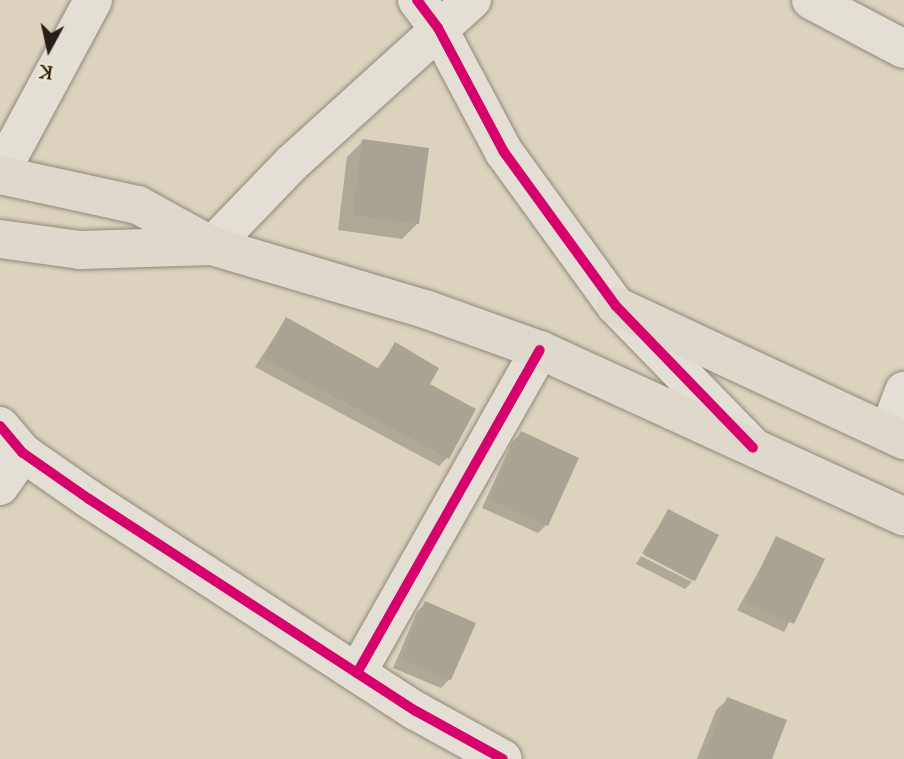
<!DOCTYPE html>
<html>
<head>
<meta charset="utf-8">
<style>
	body { margin:0 }
	#map { position:relative; width:904px; height:759px; overflow:hidden; background:#dbd3bd; font-family:"Sorts Mill Goudy",serif }
	div>[style] { position:absolute }
	.shadow>* { inset:0; background:#0003 }
	.building>* { inset:0; background:#a9a394 }
	.roads { filter:drop-shadow(0 0 2px #8f897c) drop-shadow(0 0 2px #8f897c) }
	.minor>* { height:38px; margin:-19px; padding:0 19px; transform-origin:19px; border-radius:19px; background:#e3dfd4 }
	.major>* { height:38px; margin:-19px; padding:0 19px; transform-origin:19px; border-radius:19px; background:#ded9cc }
	.cycleway>* { height:10px; margin:-5px; padding:0 5px; transform-origin:5px; border-radius:5px; background:#d6006c }
	span { translate:-50% -50%; white-space:nowrap; text-align:center; line-height:1.15; -webkit-text-stroke:6px #f0e6cc; paint-order:stroke }
	.north { position:absolute; left:14px; top:14px; width:70px; height:70px; -webkit-text-stroke:5px #f0e6cc; paint-order:stroke; rotate:188deg; font-size:19px; font-weight:700; line-height:28px; text-align:center; color:#291e17 }
	.north::after { content:''; display:block; margin:auto; width:24px; height:32px; background:#291e17; clip-path:polygon(50% 0,100% 100%,50% 72%,0 100%) }
</style>
</head>
<body>
<div id="map">
	<div class="shadow">
		<i style="clip-path:polygon(363px 141px,418px 223px,402px 239px,338px 230px,347px 157px)"></i>
		<i style="clip-path:polygon(286px 319px,376px 370px,396px 344px,427px 385px,447px 458px,439px 466px,255px 367px)"></i>
		<i style="clip-path:polygon(521px 433px,546px 525px,538px 533px,482px 508px,512px 442px)"></i>
		<i style="clip-path:polygon(668px 511px,717px 536px,693px 581px,642px 553px)"></i>
		<i style="clip-path:polygon(777px 538px,823px 560px,784px 632px,737px 610px)"></i>
		<i style="clip-path:polygon(641px 556px,692px 582px,685px 589px,636px 564px)"></i>
		<i style="clip-path:polygon(426px 603px,450px 679px,441px 688px,393px 668px,417px 612px)"></i>
		<i style="clip-path:polygon(728px 699px,770px 759px,697px 759px,716px 710px)"></i>
	</div>
	<div class="building">
		<i style="clip-path:polygon(362px 139px,429px 148px,419px 224px,353px 215px)"></i>
		<i style="clip-path:polygon(286px 317px,379px 369px,395px 342px,439px 368px,430px 384px,476px 409px,449px 459px,263px 358px)"></i>
		<i style="clip-path:polygon(521px 431px,579px 458px,548px 526px,489px 499px)"></i>
		<i style="clip-path:polygon(668px 509px,719px 535px,695px 581px,644px 555px)"></i>
		<i style="clip-path:polygon(776px 536px,825px 559px,794px 624px,745px 601px)"></i>
		<i style="clip-path:polygon(425px 601px,476px 623px,451px 680px,401px 659px)"></i>
		<i style="clip-path:polygon(727px 697px,787px 720px,772px 759px,703px 759px)"></i>
	</div>
	<div class="roads">
		<div class="minor">
			<i style="left:417px;top:0;width:35px;rotate:53deg"></i>
			<i style="left:438px;top:28px;width:140px;rotate:62deg"></i>
			<i style="left:504px;top:152px;width:190px;rotate:54deg"></i>
			<i style="left:616px;top:306px;width:195px;rotate:45.8deg"></i>
			<i style="left:811px;top:0;width:105px;rotate:27.8deg"></i>
			<i style="left:0;top:173px;width:196px;rotate:-61.7deg"></i>
			<i style="left:212px;top:246px;width:115px;rotate:-46.1deg"></i>
			<i style="left:292px;top:163px;width:243px;rotate:-42.2deg"></i>
			<i style="left:0;top:426px;width:35px;rotate:50deg"></i>
			<i style="left:23px;top:453px;width:80px;rotate:34.9deg"></i>
			<i style="left:89px;top:499px;width:390px;rotate:33deg"></i>
			<i style="left:416px;top:711px;width:99px;rotate:28.9deg"></i>
			<i style="left:889px;top:431px;width:43px;rotate:-69.4deg"></i>
			<i style="left:0;top:486px;width:40px;rotate:-55.1deg"></i>
			<i style="left:357px;top:673px;width:371px;rotate:-60.5deg"></i>
		</div>
		<div class="major">
			<i style="left:0;top:175px;width:141px;rotate:12.3deg"></i>
			<i style="left:138px;top:205px;width:85px;rotate:29deg"></i>
			<i style="left:212px;top:246px;width:225px;rotate:16.5deg"></i>
			<i style="left:428px;top:310px;width:119px;rotate:19.7deg"></i>
			<i style="left:540px;top:350px;width:400px;rotate:24.6deg"></i>
			<i style="left:0;top:239px;width:81px;rotate:7.8deg"></i>
			<i style="left:80px;top:250px;width:132px;rotate:-1.7deg"></i>
			<i style="left:616px;top:306px;width:318px;rotate:25deg"></i>
		</div>
	</div>
	<div class="cycleway">
		<i style="left:417px;top:0;width:35px;rotate:53deg"></i>
		<i style="left:438px;top:28px;width:140px;rotate:62deg"></i>
		<i style="left:504px;top:152px;width:190px;rotate:54deg"></i>
		<i style="left:616px;top:306px;width:197px;rotate:46deg"></i>
		<i style="left:0;top:426px;width:35px;rotate:50deg"></i>
		<i style="left:23px;top:453px;width:80px;rotate:34.9deg"></i>
		<i style="left:89px;top:499px;width:390px;rotate:33deg"></i>
		<i style="left:416px;top:711px;width:99px;rotate:28.9deg"></i>
		<i style="left:357px;top:673px;width:371px;rotate:-60.5deg"></i>
	</div>
	<div class="north">K</div>
</div>
</body>
</html>
